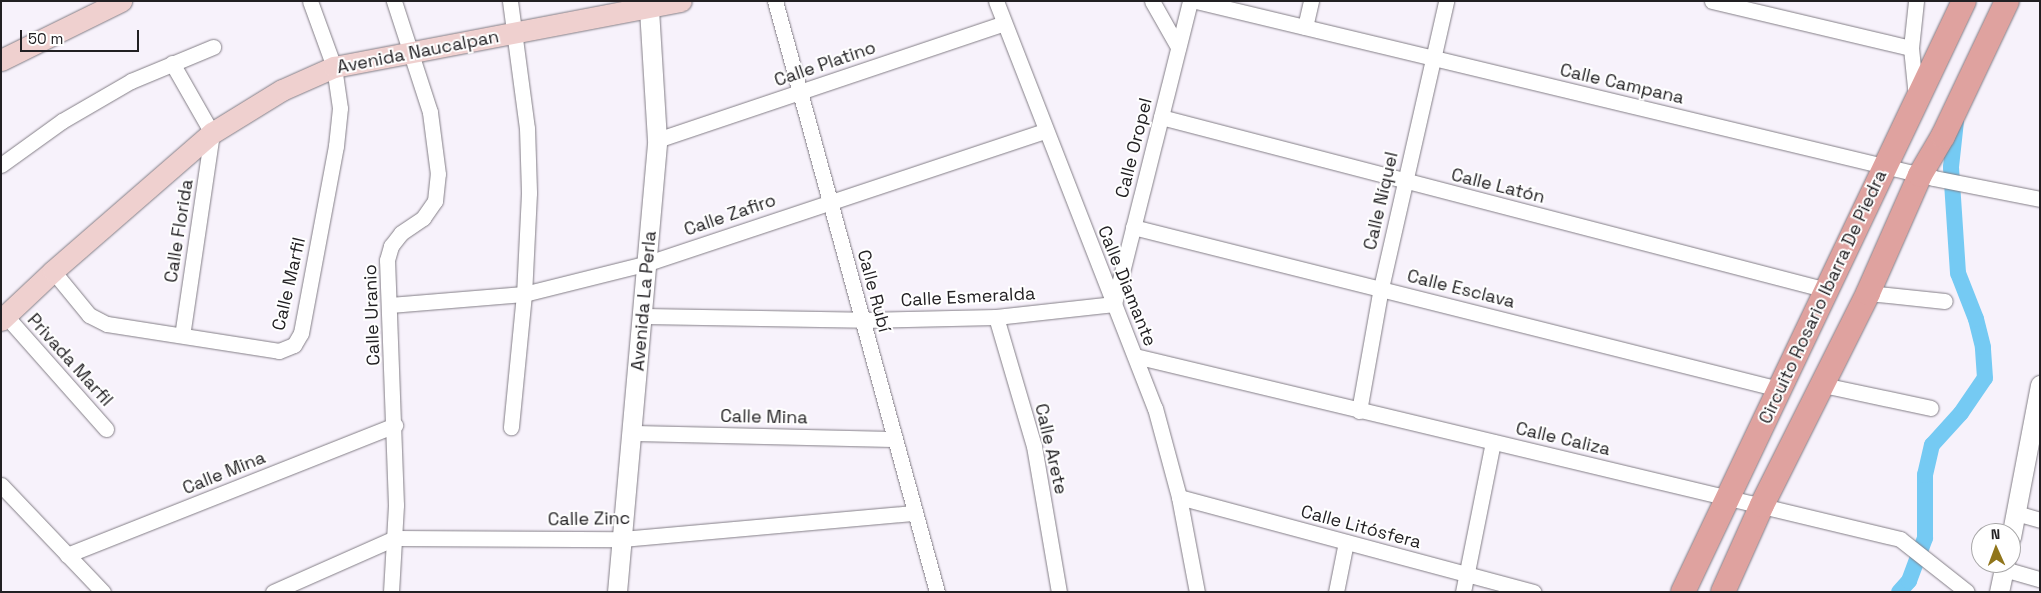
<!DOCTYPE html>
<html>
<head>
<meta charset="utf-8">
<style>
	body { margin:0 }
	#map { position:relative; width:2041px; height:593px; overflow:hidden; background:#f7f2fb; font-family:"Space Grotesk",sans-serif }
	div>[style] { position:absolute }
	.canal>* { height:16px; margin:-8px; padding:0 8px; transform-origin:8px; border-radius:8px; background:#75caf3 }
	.roads { filter:drop-shadow(0 0 1px #837e86) drop-shadow(0 0 1px #837e86) }
	.minor>* { height:15px; margin:-7.5px; padding:0 7.5px; transform-origin:7.5px; border-radius:7.5px; background:#fff }
	.tertiary>* { height:19px; margin:-9.5px; padding:0 9.5px; transform-origin:9.5px; border-radius:9.5px; background:#fff }
	.secondary>* { height:21px; margin:-10.5px; padding:0 10.5px; transform-origin:10.5px; border-radius:10.5px; background:#efd0cf }
	.primary>* { height:24px; margin:-12px; padding:0 12px; transform-origin:12px; border-radius:12px; background:#dfa29f }
	span { translate:-50% -50%; white-space:nowrap; text-align:center; line-height:1.15; -webkit-text-stroke:4px #fff; paint-order:stroke }
	.street-label { font-size:18px; color:#222023 }
	.frame { position:absolute; inset:0; border:2px solid #222023; pointer-events:none }
	.north { position:absolute; left:1971px; top:523px; width:50px; height:50px; box-sizing:border-box; background:#fff; border:1px solid #a7a6a7; border-radius:50%; rotate:358deg; font-size:14px; font-weight:700; line-height:20px; text-align:center; color:#222023 }
	.north::after { content:''; display:block; margin:auto; width:18px; height:22px; background:#90751b; clip-path:polygon(50% 0,100% 100%,50% 72%,0 100%) }
	.scale { position:absolute; left:20px; top:30px; width:119px; height:22px; box-sizing:border-box; border:2px solid #222023; border-top:0; padding-left:6px; font-size:15px; line-height:18px; white-space:nowrap; color:#222023; -webkit-text-stroke:4px #fff; paint-order:stroke }
</style>
</head>
<body>
<div id="map">
	<div class="canal">
		<i style="left:1899px;top:592px;width:15px;rotate:-48deg"></i>
		<i style="left:1909px;top:581px;width:46px;rotate:-69.6deg"></i>
		<i style="left:1925px;top:538px;width:63px;rotate:-90deg"></i>
		<i style="left:1925px;top:475px;width:31px;rotate:-77deg"></i>
		<i style="left:1932px;top:445px;width:43px;rotate:-47.8deg"></i>
		<i style="left:1961px;top:413px;width:42px;rotate:-55.6deg"></i>
		<i style="left:1985px;top:378px;width:31px;rotate:-94deg"></i>
		<i style="left:1983px;top:347px;width:29px;rotate:-104deg"></i>
		<i style="left:1976px;top:319px;width:49px;rotate:-111.4deg"></i>
		<i style="left:1958px;top:273px;width:106px;rotate:-93.8deg"></i>
		<i style="left:1951px;top:167px;width:46px;rotate:-83.8deg"></i>
	</div>
	<div class="roads">
		<div class="minor">
			<i style="left:510px;top:1px;width:128px;rotate:82.4deg"></i>
			<i style="left:527px;top:128px;width:65px;rotate:88.2deg"></i>
			<i style="left:529px;top:193px;width:101px;rotate:92.8deg"></i>
			<i style="left:524px;top:294px;width:134px;rotate:95.6deg"></i>
			<i style="left:775px;top:1px;width:613px;rotate:74.67deg"></i>
			<i style="left:996px;top:1px;width:437px;rotate:68.7deg"></i>
			<i style="left:1155px;top:408px;width:92px;rotate:74.9deg"></i>
			<i style="left:1179px;top:497px;width:97px;rotate:79.3deg"></i>
			<i style="left:1152px;top:1px;width:53px;rotate:60.5deg"></i>
			<i style="left:1196px;top:1px;width:759px;rotate:13.49deg"></i>
			<i style="left:1934px;top:178px;width:108px;rotate:11.2deg"></i>
			<i style="left:1712px;top:1px;width:204px;rotate:13.3deg"></i>
			<i style="left:1305px;top:27px;width:27px;rotate:-77deg"></i>
			<i style="left:172px;top:63px;width:81px;rotate:60.3deg"></i>
			<i style="left:212px;top:133px;width:204px;rotate:98.4deg"></i>
			<i style="left:1916px;top:97px;width:49px;rotate:-95.8deg"></i>
			<i style="left:1911px;top:48px;width:47px;rotate:-83.9deg"></i>
			<i style="left:1161px;top:117px;width:688px;rotate:14.56deg"></i>
			<i style="left:657px;top:140px;width:366px;rotate:-18.6deg"></i>
			<i style="left:1px;top:165px;width:75px;rotate:-35.8deg"></i>
			<i style="left:62px;top:121px;width:80px;rotate:-30.1deg"></i>
			<i style="left:131px;top:81px;width:89px;rotate:-22.5deg"></i>
			<i style="left:1133px;top:227px;width:666px;rotate:14.08deg"></i>
			<i style="left:53px;top:271px;width:57px;rotate:50.7deg"></i>
			<i style="left:89px;top:315px;width:20px;rotate:27deg"></i>
			<i style="left:107px;top:324px;width:174px;rotate:8.9deg"></i>
			<i style="left:279px;top:351px;width:16px;rotate:-22deg"></i>
			<i style="left:294px;top:345px;width:14px;rotate:-60deg"></i>
			<i style="left:301px;top:333px;width:190px;rotate:-79.4deg"></i>
			<i style="left:336px;top:146px;width:38px;rotate:-84deg"></i>
			<i style="left:340px;top:108px;width:41px;rotate:-98.3deg"></i>
			<i style="left:334px;top:67px;width:70px;rotate:-110deg"></i>
			<i style="left:1868px;top:293px;width:77px;rotate:5.9deg"></i>
			<i style="left:390px;top:305px;width:134px;rotate:-4.7deg"></i>
			<i style="left:524px;top:294px;width:128px;rotate:-14deg"></i>
			<i style="left:648px;top:263px;width:418px;rotate:-18.4deg"></i>
			<i style="left:6px;top:316px;width:151px;rotate:48.5deg"></i>
			<i style="left:644px;top:316px;width:219px;rotate:1deg"></i>
			<i style="left:863px;top:320px;width:133px;rotate:-1.3deg"></i>
			<i style="left:996px;top:317px;width:119px;rotate:-6.3deg"></i>
			<i style="left:1114px;top:304px;width:312px;rotate:-75.9deg"></i>
			<i style="left:996px;top:317px;width:134px;rotate:73.6deg"></i>
			<i style="left:1034px;top:446px;width:148px;rotate:80.3deg"></i>
			<i style="left:1135px;top:356px;width:787px;rotate:13.45deg"></i>
			<i style="left:1900px;top:539px;width:85px;rotate:38.3deg"></i>
			<i style="left:1823px;top:385px;width:110px;rotate:12deg"></i>
			<i style="left:1359px;top:411px;width:125px;rotate:-79.9deg"></i>
			<i style="left:1381px;top:288px;width:294px;rotate:-77.2deg"></i>
			<i style="left:632px;top:433px;width:263px;rotate:1.3deg"></i>
			<i style="left:1px;top:485px;width:148px;rotate:46.4deg"></i>
			<i style="left:1179px;top:497px;width:367px;rotate:15deg"></i>
			<i style="left:2016px;top:513px;width:25px;rotate:16deg"></i>
			<i style="left:67px;top:555px;width:353px;rotate:-21.6deg"></i>
			<i style="left:2004px;top:569px;width:37px;rotate:16deg"></i>
			<i style="left:273px;top:592px;width:133px;rotate:-23.9deg"></i>
			<i style="left:395px;top:538px;width:227px;rotate:0.3deg"></i>
			<i style="left:622px;top:539px;width:294px;rotate:-5.1deg"></i>
			<i style="left:391px;top:592px;width:87px;rotate:-86.7deg"></i>
			<i style="left:396px;top:505px;width:245px;rotate:-92.1deg"></i>
			<i style="left:387px;top:260px;width:15px;rotate:-74deg"></i>
			<i style="left:391px;top:246px;width:16px;rotate:-52deg"></i>
			<i style="left:401px;top:233px;width:27px;rotate:-34deg"></i>
			<i style="left:423px;top:218px;width:21px;rotate:-55deg"></i>
			<i style="left:435px;top:201px;width:27px;rotate:-84deg"></i>
			<i style="left:438px;top:174px;width:63px;rotate:-97.4deg"></i>
			<i style="left:430px;top:112px;width:117px;rotate:-108deg"></i>
			<i style="left:1336px;top:592px;width:51px;rotate:-78.7deg"></i>
			<i style="left:1463px;top:592px;width:153px;rotate:-78.7deg"></i>
		</div>
		<div class="tertiary">
			<i style="left:2011px;top:537px;width:155px;rotate:-79.2deg"></i>
			<i style="left:617px;top:592px;width:454px;rotate:-84.9deg"></i>
			<i style="left:657px;top:140px;width:130px;rotate:-93.5deg"></i>
			<i style="left:1999px;top:592px;width:30px;rotate:-78deg"></i>
		</div>
		<div class="secondary">
			<i style="left:1px;top:60px;width:134px;rotate:-26.2deg"></i>
			<i style="left:1px;top:320px;width:71px;rotate:-43.3deg"></i>
			<i style="left:53px;top:271px;width:211px;rotate:-41deg"></i>
			<i style="left:212px;top:133px;width:82px;rotate:-31.6deg"></i>
			<i style="left:282px;top:90px;width:57px;rotate:-23.9deg"></i>
			<i style="left:334px;top:67px;width:353px;rotate:-10.8deg"></i>
		</div>
		<div class="primary">
			<i style="left:1683px;top:592px;width:654px;rotate:-64.57deg"></i>
			<i style="left:1723px;top:592px;width:95px;rotate:-65.9deg"></i>
			<i style="left:1762px;top:505px;width:237px;rotate:-63.4deg"></i>
			<i style="left:1868px;top:293px;width:129px;rotate:-66.2deg"></i>
			<i style="left:1920px;top:175px;width:45px;rotate:-59.5deg"></i>
			<i style="left:1943px;top:136px;width:149px;rotate:-64.6deg"></i>
		</div>
	</div>
	<div class="street-label">
		<span style="left:418px;top:52px;rotate:-11deg">Avenida Naucalpan</span>
		<span style="left:825px;top:64px;rotate:-19deg">Calle Platino</span>
		<span style="left:1622px;top:84px;rotate:13deg">Calle Campana</span>
		<span style="left:1134px;top:148px;rotate:-76deg">Calle Oropel</span>
		<span style="left:1498px;top:186px;rotate:14deg">Calle Latón</span>
		<span style="left:1381px;top:201px;rotate:-77deg">Calle Níquel</span>
		<span style="left:730px;top:215px;rotate:-19deg">Calle Zafiro</span>
		<span style="left:179px;top:231px;rotate:-81deg">Calle Florida</span>
		<span style="left:289px;top:284px;rotate:-77deg">Calle Marfil</span>
		<span style="left:1127px;top:286px;rotate:68deg">Calle Diamante</span>
		<span style="left:1461px;top:289px;rotate:14deg">Calle Esclava</span>
		<span style="left:874px;top:291px;rotate:75deg">Calle Rubí</span>
		<span style="left:968px;top:297px;rotate:-3deg">Calle Esmeralda</span>
		<span style="left:1823px;top:297px;rotate:-65deg">Circuito Rosario Ibarra De Piedra</span>
		<span style="left:644px;top:301px;rotate:-85deg">Avenida La Perla</span>
		<span style="left:372px;top:315px;rotate:-92deg">Calle Uranio</span>
		<span style="left:70px;top:360px;rotate:48deg">Privada Marfil</span>
		<span style="left:764px;top:417px;rotate:1deg">Calle Mina</span>
		<span style="left:1563px;top:439px;rotate:13deg">Calle Caliza</span>
		<span style="left:1051px;top:449px;rotate:77deg">Calle Arete</span>
		<span style="left:224px;top:473px;rotate:-22deg">Calle Mina</span>
		<span style="left:589px;top:519px;rotate:-1deg">Calle Zinc</span>
		<span style="left:1361px;top:527px;rotate:15deg">Calle Litósfera</span>
	</div>
	<div class="frame"></div>
	<div class="north">N</div>
	<div class="scale">50 m</div>
</div>
</body>
</html>
